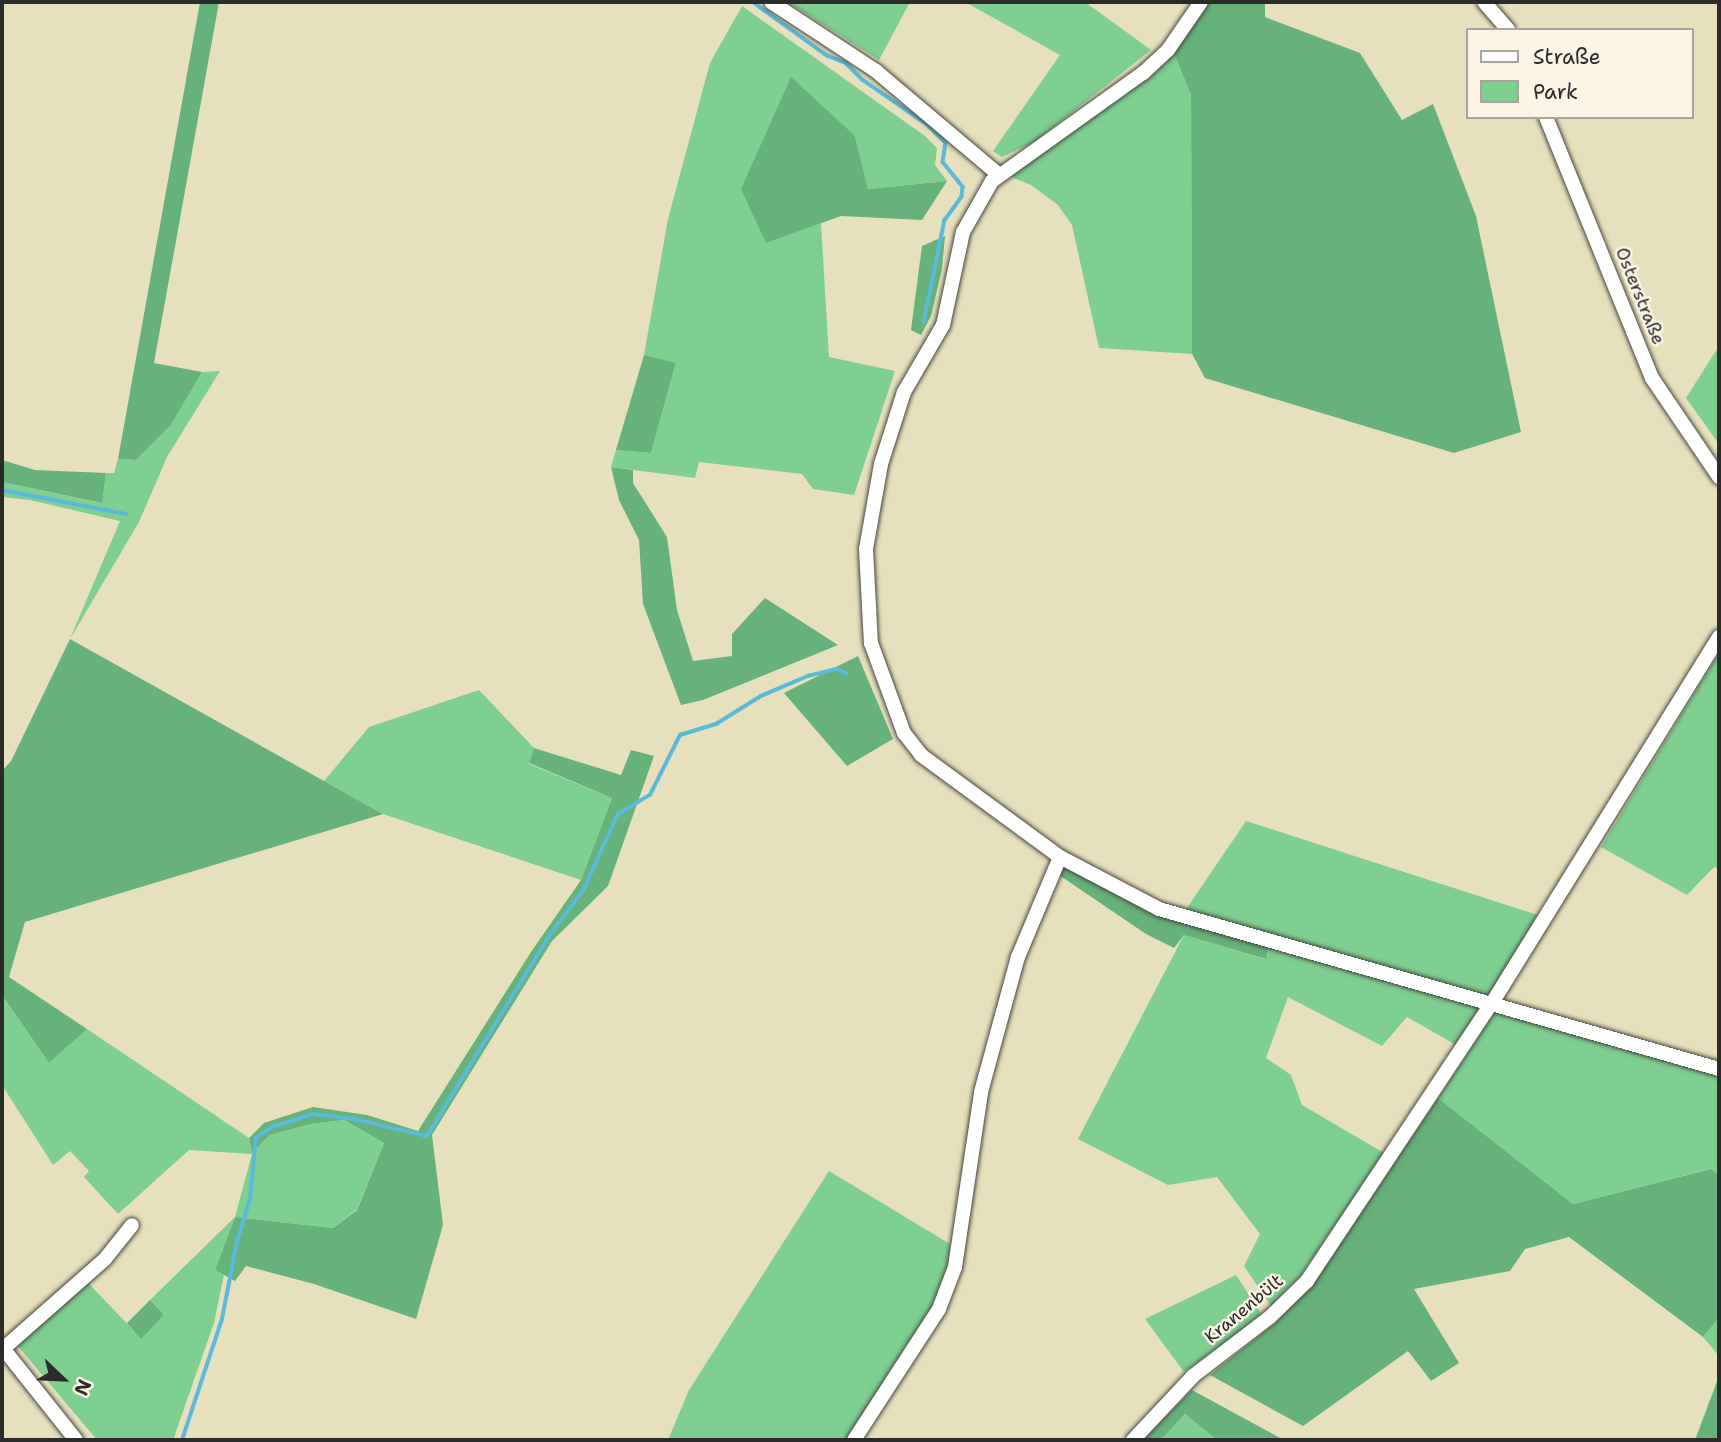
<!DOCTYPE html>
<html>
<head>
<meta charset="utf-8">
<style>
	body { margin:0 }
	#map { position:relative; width:1721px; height:1442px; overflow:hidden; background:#e7e0bc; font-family:"Shantell Sans",sans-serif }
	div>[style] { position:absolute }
	.green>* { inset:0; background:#7ecf90 }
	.forest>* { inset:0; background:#66b27a }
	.stream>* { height:3.5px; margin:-1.75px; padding:0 1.75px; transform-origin:1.75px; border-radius:1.75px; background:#5bb9d9 }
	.roads { filter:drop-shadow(0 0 2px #474641) drop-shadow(0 0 2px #474641) }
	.minor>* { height:14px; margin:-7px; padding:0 7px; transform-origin:7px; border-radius:7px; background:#fff }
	span { translate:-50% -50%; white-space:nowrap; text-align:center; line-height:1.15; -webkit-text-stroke:5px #fcf5e5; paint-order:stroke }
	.street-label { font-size:18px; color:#2b2b2b }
	.frame { position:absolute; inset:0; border:4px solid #2b2b2b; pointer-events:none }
	.legend { position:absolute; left:1466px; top:28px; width:228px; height:91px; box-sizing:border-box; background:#fcf5e5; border:2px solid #a8a49b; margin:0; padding:9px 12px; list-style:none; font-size:21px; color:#2b2b2b }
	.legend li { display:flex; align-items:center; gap:14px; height:35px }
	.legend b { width:35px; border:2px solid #a8a49b }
	.north { position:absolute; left:28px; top:1344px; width:70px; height:70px; -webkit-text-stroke:5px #fcf5e5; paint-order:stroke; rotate:113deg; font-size:19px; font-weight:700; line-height:28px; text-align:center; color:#2b2b2b }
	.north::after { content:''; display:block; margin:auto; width:24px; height:32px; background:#2b2b2b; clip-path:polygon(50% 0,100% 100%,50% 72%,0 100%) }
</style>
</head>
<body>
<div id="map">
	<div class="green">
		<i style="clip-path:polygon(788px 2px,910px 2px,879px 60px)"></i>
		<i style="clip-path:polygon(965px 2px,1085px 2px,1151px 50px,1034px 142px,1002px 157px,993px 151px,1060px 55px)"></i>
		<i style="clip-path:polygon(742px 6px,925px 136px,937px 148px,935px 165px,947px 181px,868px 189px,855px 136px,766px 243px,821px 223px,829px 357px,895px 371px,854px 495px,813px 489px,802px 474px,699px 462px,695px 478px,611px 467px,616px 450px,651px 453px,676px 364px,644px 355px,668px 219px,710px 63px)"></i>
		<i style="clip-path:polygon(1173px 51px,1191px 95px,1192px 354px,1099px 348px,1072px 225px,1058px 205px,1031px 185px,1006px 175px)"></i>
		<i style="clip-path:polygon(1719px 346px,1719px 444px,1686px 398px)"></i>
		<i style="clip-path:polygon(220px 371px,167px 457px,139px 522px,70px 639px,120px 521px,30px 500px,2px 497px,2px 482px,101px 503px,106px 473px,114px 473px,118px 459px,136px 460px,171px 425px,202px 372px)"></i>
		<i style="clip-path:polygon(1719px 653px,1719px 869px,1714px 867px,1687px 895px,1601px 847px)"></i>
		<i style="clip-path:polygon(479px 690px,534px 748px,529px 764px,612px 798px,581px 880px,383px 814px,324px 781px,369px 727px)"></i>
		<i style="clip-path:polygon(1246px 821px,1538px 915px,1489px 996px,1185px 911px)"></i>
		<i style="clip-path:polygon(1184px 935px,1265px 959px,1268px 947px,1483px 1008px,1456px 1045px,1407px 1017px,1382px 1046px,1288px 997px,1266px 1058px,1291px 1075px,1302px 1105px,1384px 1153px,1301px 1275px,1271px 1306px,1244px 1266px,1260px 1234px,1217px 1177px,1168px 1185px,1078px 1139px)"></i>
		<i style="clip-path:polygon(2px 995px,49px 1063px,87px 1029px,249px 1138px,252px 1153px,270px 1135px,311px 1124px,344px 1120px,384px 1143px,357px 1209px,333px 1228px,235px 1217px,215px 1270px,224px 1275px,214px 1323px,173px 1440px,97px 1440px,17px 1345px,88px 1283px,141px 1338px,164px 1315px,150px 1300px,235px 1217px,252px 1154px,189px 1150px,118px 1214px,84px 1177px,89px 1171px,70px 1151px,53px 1165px,2px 1085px)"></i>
		<i style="clip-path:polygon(1495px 1011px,1719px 1076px,1719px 1176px,1710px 1169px,1573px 1204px,1438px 1098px)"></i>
		<i style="clip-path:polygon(829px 1171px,950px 1244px,948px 1263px,934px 1305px,847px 1440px,668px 1440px,689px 1390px)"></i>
		<i style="clip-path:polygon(1236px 1275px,1262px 1315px,1184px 1372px,1145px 1319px)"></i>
		<i style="clip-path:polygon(1719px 1318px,1719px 1356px,1703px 1337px)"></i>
		<i style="clip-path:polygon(1185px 1414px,1217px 1440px,1161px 1440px)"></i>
	</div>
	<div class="forest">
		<i style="clip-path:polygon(200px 2px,219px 2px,154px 363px,202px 372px,171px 425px,136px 460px,118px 459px)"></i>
		<i style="clip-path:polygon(1205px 2px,1265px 2px,1265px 17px,1360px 53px,1402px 120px,1433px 104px,1476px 216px,1521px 432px,1454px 453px,1205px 378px,1192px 354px,1191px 95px,1173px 51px)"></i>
		<i style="clip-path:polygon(791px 77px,855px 136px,868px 189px,947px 181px,922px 220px,841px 216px,766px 243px,741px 189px)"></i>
		<i style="clip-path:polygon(945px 236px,942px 269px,931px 316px,921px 335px,911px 330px,922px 246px)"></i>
		<i style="clip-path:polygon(644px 355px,676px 363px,651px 453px,616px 450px)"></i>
		<i style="clip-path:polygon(2px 460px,35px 470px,106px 473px,102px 503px,2px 482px)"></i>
		<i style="clip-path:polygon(611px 467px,633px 470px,633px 483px,667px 537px,677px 610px,693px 661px,732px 656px,732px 634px,765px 598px,838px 645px,703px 700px,681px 705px,643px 604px,639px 540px,619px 500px)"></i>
		<i style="clip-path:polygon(70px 639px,383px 814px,25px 922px,9px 977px,87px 1029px,49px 1063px,2px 995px,2px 771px,11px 761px)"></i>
		<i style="clip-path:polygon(858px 656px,893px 739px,847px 766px,784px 693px)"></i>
		<i style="clip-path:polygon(534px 748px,621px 775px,631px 750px,654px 756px,608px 886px,552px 941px,432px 1135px,443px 1225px,416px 1319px,314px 1284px,246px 1266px,235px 1281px,215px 1270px,235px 1217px,333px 1228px,357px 1210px,384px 1143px,344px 1120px,311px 1124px,270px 1135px,252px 1153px,249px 1138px,264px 1123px,313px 1107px,367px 1115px,418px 1131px,531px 952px,581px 880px,612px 798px,529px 763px)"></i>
		<i style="clip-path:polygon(1063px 865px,1268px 947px,1266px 959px,1184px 935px,1174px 948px,1146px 934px,1059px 875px)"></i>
		<i style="clip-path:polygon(1438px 1098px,1573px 1204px,1711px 1169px,1719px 1176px,1719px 1318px,1703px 1337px,1569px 1237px,1525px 1249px,1510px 1271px,1414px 1289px,1459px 1363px,1431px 1381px,1408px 1351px,1303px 1426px,1210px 1375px,1273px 1325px,1311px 1287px)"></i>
		<i style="clip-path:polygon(150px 1300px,164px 1315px,141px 1339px,127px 1323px)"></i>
		<i style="clip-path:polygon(1719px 1376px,1719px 1440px,1695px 1440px)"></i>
		<i style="clip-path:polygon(1192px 1390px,1284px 1440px,1217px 1440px,1185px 1414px,1161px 1440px,1143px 1440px)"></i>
	</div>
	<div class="stream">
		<i style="left:753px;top:2px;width:92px;rotate:35.8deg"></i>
		<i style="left:828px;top:56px;width:19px;rotate:21deg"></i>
		<i style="left:846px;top:63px;width:24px;rotate:45deg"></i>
		<i style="left:863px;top:80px;width:79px;rotate:34.7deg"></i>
		<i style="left:928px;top:125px;width:25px;rotate:45deg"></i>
		<i style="left:946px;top:143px;width:19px;rotate:99deg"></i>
		<i style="left:943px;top:162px;width:32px;rotate:51deg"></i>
		<i style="left:963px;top:187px;width:10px;rotate:96deg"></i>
		<i style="left:962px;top:197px;width:29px;rotate:126deg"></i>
		<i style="left:945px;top:220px;width:104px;rotate:101.6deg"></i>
		<i style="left:2px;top:490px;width:127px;rotate:10.9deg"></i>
		<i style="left:182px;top:1440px;width:127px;rotate:-71.7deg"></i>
		<i style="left:222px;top:1319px;width:78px;rotate:-79deg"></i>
		<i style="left:237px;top:1242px;width:45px;rotate:-73.2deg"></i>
		<i style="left:250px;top:1199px;width:61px;rotate:-84.4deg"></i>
		<i style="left:256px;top:1138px;width:19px;rotate:-35deg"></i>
		<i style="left:272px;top:1127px;width:43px;rotate:-17.6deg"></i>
		<i style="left:313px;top:1114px;width:42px;rotate:6.8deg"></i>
		<i style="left:355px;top:1119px;width:74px;rotate:13.3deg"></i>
		<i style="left:427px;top:1136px;width:234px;rotate:-58.6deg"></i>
		<i style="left:549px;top:936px;width:56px;rotate:-52.9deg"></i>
		<i style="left:583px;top:891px;width:85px;rotate:-65.6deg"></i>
		<i style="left:618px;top:814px;width:37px;rotate:-31deg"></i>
		<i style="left:650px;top:795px;width:67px;rotate:-63.4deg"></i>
		<i style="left:680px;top:735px;width:38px;rotate:-17deg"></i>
		<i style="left:716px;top:724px;width:53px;rotate:-31.9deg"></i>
		<i style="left:761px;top:696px;width:51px;rotate:-23.1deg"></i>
		<i style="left:808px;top:676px;width:30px;rotate:-14deg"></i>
		<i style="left:837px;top:669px;width:10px;rotate:24deg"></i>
	</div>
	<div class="roads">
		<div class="minor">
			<i style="left:771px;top:2px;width:126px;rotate:33.3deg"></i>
			<i style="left:876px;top:71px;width:161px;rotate:40.2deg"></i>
			<i style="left:1201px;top:2px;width:58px;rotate:124.5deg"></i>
			<i style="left:1168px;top:50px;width:34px;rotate:137deg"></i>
			<i style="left:1143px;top:73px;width:186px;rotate:144.4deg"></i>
			<i style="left:992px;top:181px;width:59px;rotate:119.6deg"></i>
			<i style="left:963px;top:232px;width:95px;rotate:102.1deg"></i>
			<i style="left:943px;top:325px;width:78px;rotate:120.2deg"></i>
			<i style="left:904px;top:392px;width:76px;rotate:107.7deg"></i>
			<i style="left:881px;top:464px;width:86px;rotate:100deg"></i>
			<i style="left:866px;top:549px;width:94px;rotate:87deg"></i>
			<i style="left:871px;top:643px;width:96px;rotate:69.9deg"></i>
			<i style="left:904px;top:733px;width:28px;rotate:52deg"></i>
			<i style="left:921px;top:755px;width:172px;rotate:36.3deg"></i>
			<i style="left:1060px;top:857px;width:112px;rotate:27.7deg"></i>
			<i style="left:1159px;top:909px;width:582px;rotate:15.95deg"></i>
			<i style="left:1484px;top:2px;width:37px;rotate:49deg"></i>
			<i style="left:1546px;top:117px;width:282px;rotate:67.9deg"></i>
			<i style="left:1652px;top:378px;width:120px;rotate:55.9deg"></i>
			<i style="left:2px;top:1347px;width:119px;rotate:51.5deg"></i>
			<i style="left:3px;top:1349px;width:136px;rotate:-41.4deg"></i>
			<i style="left:105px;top:1259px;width:43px;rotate:-51.5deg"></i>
			<i style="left:854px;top:1440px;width:156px;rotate:-57deg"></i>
			<i style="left:939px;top:1309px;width:45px;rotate:-69.1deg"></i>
			<i style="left:955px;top:1267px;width:177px;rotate:-81.5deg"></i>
			<i style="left:981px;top:1092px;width:140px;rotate:-74.7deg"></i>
			<i style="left:1018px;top:957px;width:108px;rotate:-67.2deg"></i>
			<i style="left:1133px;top:1440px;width:88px;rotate:-46.8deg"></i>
			<i style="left:1193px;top:1376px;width:97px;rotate:-37.5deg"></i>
			<i style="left:1270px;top:1317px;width:52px;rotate:-44.2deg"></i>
			<i style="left:1307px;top:1281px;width:334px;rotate:-56.4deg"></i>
			<i style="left:1492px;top:1003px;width:431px;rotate:-58.2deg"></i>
		</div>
	</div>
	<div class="street-label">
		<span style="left:1640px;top:296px;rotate:68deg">Osterstraße</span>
		<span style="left:1244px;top:1309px;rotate:-40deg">Kranenbült</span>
	</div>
	<div class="frame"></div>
	<ul class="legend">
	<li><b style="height:9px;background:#fff"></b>Straße</li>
	<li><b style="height:19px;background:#7ecf90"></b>Park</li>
	</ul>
	<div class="north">N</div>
</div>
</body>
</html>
